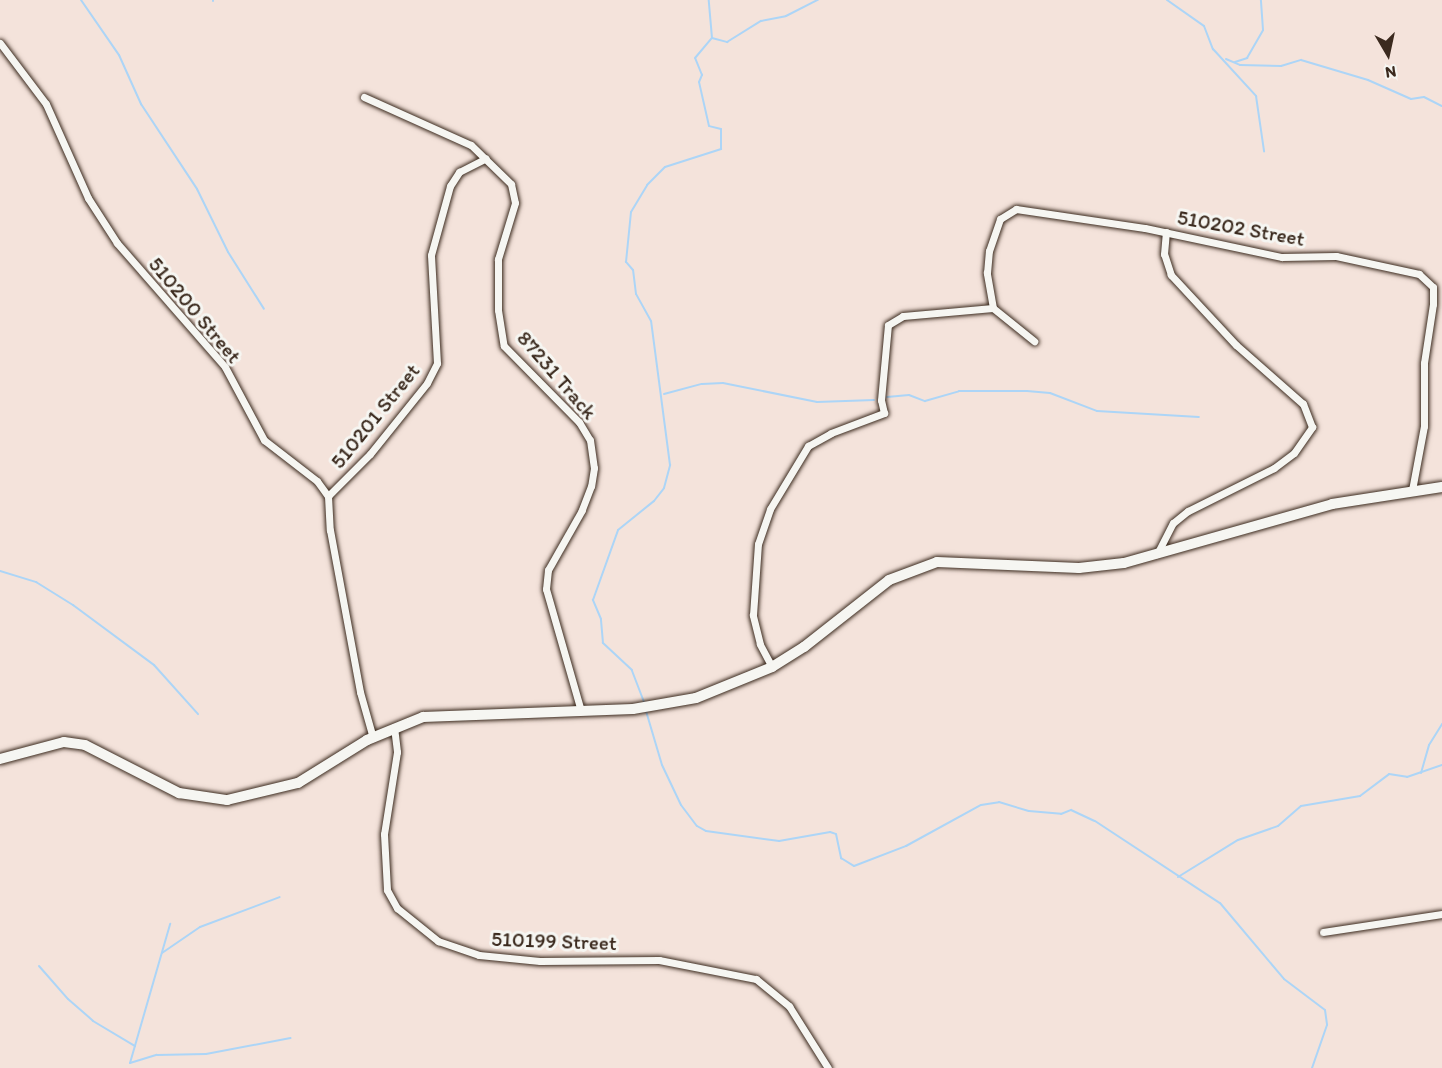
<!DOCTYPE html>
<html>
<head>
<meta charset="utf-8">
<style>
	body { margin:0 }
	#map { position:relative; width:1442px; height:1068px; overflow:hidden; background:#f4e3db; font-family:Itim,sans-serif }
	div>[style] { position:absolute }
	.stream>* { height:2px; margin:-1px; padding:0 1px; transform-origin:1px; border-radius:1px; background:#acd5f7 }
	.roads { filter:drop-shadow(0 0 2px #3b2a1e) drop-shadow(0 0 2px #3b2a1e) }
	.street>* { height:7px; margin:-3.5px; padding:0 3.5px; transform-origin:3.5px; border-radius:3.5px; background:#f6f6f2 }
	.secondary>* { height:10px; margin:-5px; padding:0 5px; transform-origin:5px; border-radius:5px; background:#f6f6f2 }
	span { translate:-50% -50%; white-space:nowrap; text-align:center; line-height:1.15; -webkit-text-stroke:6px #f6f6f2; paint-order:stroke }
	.street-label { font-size:21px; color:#3b2a1e }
	.north { position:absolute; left:1358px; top:24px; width:60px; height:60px; -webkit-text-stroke:4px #f6f6f2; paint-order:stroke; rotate:171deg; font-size:16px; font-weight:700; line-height:24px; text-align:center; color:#3b2a1e }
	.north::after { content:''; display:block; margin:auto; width:21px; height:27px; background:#3b2a1e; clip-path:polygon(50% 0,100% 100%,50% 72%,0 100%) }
</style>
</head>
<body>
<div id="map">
	<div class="stream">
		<i style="left:81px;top:0;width:67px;rotate:55.4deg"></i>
		<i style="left:119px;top:55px;width:54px;rotate:65.8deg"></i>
		<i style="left:141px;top:104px;width:102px;rotate:56.6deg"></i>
		<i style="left:197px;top:189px;width:70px;rotate:63.8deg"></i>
		<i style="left:228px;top:252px;width:67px;rotate:57.7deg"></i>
		<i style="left:213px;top:0;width:1px;rotate:90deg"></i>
		<i style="left:1167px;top:0;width:45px;rotate:35.1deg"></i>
		<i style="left:1204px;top:26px;width:25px;rotate:69deg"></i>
		<i style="left:1213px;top:49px;width:64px;rotate:47.5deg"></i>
		<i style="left:1256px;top:96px;width:56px;rotate:81.7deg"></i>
		<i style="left:712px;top:38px;width:16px;rotate:15deg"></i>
		<i style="left:727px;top:42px;width:40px;rotate:-32deg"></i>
		<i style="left:761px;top:21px;width:25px;rotate:-11deg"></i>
		<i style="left:786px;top:16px;width:36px;rotate:-27deg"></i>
		<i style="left:1226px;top:59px;width:15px;rotate:23deg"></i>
		<i style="left:1240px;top:65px;width:41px;rotate:1.4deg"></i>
		<i style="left:1281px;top:66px;width:21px;rotate:-17deg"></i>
		<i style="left:1301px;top:60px;width:70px;rotate:16.6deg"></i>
		<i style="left:1368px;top:80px;width:47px;rotate:23.8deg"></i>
		<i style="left:1411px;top:99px;width:13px;rotate:-9deg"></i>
		<i style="left:1424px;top:97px;width:20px;rotate:27deg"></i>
		<i style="left:1235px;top:62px;width:13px;rotate:-18deg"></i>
		<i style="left:1247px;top:58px;width:32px;rotate:-60deg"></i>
		<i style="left:1263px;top:30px;width:30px;rotate:-94deg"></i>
		<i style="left:664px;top:394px;width:39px;rotate:-15deg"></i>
		<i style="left:702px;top:384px;width:21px;rotate:-3deg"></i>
		<i style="left:723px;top:383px;width:96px;rotate:11.4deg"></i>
		<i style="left:817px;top:402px;width:57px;rotate:-2deg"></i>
		<i style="left:887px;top:397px;width:22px;rotate:-5deg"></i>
		<i style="left:909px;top:395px;width:17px;rotate:21deg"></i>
		<i style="left:925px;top:401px;width:35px;rotate:-16deg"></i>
		<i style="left:959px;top:391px;width:68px"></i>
		<i style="left:1027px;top:391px;width:23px;rotate:5deg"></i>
		<i style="left:1050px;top:393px;width:50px;rotate:21deg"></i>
		<i style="left:1097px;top:411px;width:102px;rotate:3.4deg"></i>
		<i style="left:0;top:571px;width:38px;rotate:17deg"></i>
		<i style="left:36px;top:582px;width:44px;rotate:31.9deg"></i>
		<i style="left:73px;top:605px;width:101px;rotate:36.5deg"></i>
		<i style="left:154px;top:665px;width:66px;rotate:48.1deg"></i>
		<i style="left:644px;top:702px;width:34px;rotate:-111deg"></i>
		<i style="left:632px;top:670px;width:40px;rotate:-137deg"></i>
		<i style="left:603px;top:643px;width:24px;rotate:-95deg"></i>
		<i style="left:601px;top:619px;width:21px;rotate:-113deg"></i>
		<i style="left:593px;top:600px;width:74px;rotate:-70.3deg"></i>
		<i style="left:618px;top:530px;width:46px;rotate:-38.9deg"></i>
		<i style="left:654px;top:501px;width:16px;rotate:-52deg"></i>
		<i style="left:664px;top:488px;width:24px;rotate:-75deg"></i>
		<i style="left:670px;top:465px;width:145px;rotate:-97.5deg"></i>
		<i style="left:651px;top:321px;width:31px;rotate:-119deg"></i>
		<i style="left:636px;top:294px;width:24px;rotate:-97deg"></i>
		<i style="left:633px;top:270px;width:11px;rotate:-131deg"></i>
		<i style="left:626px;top:262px;width:50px;rotate:-84.3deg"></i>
		<i style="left:631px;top:212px;width:31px;rotate:-59deg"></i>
		<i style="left:647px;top:185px;width:25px;rotate:-45deg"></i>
		<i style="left:665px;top:167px;width:59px;rotate:-17.8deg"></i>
		<i style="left:721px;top:149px;width:20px;rotate:-90deg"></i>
		<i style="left:721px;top:129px;width:12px;rotate:-166deg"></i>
		<i style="left:709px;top:126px;width:45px;rotate:-102.8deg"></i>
		<i style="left:699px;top:82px;width:8px;rotate:-67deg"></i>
		<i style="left:702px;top:75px;width:18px;rotate:-112deg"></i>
		<i style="left:695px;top:58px;width:26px;rotate:-50deg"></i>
		<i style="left:712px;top:38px;width:38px;rotate:-95deg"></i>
		<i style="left:646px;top:711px;width:56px;rotate:73.5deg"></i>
		<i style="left:662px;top:765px;width:44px;rotate:64.6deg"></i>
		<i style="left:681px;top:805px;width:26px;rotate:53deg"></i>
		<i style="left:697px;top:826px;width:10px;rotate:29deg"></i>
		<i style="left:706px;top:831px;width:74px;rotate:7.8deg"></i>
		<i style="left:779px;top:841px;width:52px;rotate:-10deg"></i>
		<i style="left:830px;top:832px;width:6px;rotate:18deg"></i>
		<i style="left:836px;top:834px;width:25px;rotate:78deg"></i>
		<i style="left:841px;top:858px;width:15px;rotate:32deg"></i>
		<i style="left:854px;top:866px;width:56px;rotate:-21deg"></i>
		<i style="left:906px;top:846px;width:85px;rotate:-28.7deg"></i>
		<i style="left:981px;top:805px;width:18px;rotate:-9deg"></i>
		<i style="left:999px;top:802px;width:31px;rotate:17deg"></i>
		<i style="left:1029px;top:811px;width:32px;rotate:5deg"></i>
		<i style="left:1061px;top:814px;width:11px;rotate:-22deg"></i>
		<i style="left:1071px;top:810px;width:26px;rotate:25deg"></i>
		<i style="left:1095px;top:821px;width:149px;rotate:33.3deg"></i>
		<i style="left:1220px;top:903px;width:99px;rotate:49.9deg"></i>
		<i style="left:1284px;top:979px;width:51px;rotate:37.1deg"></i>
		<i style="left:1325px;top:1010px;width:15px;rotate:82deg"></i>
		<i style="left:1327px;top:1025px;width:46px;rotate:109.2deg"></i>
		<i style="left:1421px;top:773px;width:29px;rotate:-74deg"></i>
		<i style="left:1429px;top:745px;width:25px;rotate:-58deg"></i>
		<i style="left:1178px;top:877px;width:70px;rotate:-31.7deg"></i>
		<i style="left:1238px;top:840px;width:42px;rotate:-19.3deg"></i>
		<i style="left:1278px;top:826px;width:30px;rotate:-41deg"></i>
		<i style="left:1301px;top:806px;width:60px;rotate:-9.6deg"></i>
		<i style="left:1360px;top:796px;width:36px;rotate:-37deg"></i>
		<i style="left:1389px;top:774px;width:18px;rotate:9deg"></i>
		<i style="left:1407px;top:777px;width:37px;rotate:-19deg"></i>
		<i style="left:162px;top:953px;width:46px;rotate:-34.4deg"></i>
		<i style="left:200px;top:927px;width:85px;rotate:-20.6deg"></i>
		<i style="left:39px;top:966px;width:44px;rotate:48.7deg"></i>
		<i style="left:68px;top:999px;width:33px;rotate:41deg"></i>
		<i style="left:93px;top:1021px;width:49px;rotate:30.8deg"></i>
		<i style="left:130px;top:1063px;width:28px;rotate:-17deg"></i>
		<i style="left:157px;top:1055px;width:49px;rotate:-1.2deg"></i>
		<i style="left:206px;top:1054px;width:86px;rotate:-10.7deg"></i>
		<i style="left:130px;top:1063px;width:145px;rotate:-73.9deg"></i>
	</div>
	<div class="roads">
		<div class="street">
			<i style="left:0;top:43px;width:76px;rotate:53deg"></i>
			<i style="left:46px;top:104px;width:103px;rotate:65.9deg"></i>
			<i style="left:88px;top:198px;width:54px;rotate:57.2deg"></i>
			<i style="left:117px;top:243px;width:164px;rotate:48.9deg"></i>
			<i style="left:225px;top:367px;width:83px;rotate:61.9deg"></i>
			<i style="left:264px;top:440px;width:67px;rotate:37.7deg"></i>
			<i style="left:317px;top:481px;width:19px;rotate:54deg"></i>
			<i style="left:328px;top:496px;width:34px;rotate:87deg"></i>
			<i style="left:330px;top:530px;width:165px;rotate:79.5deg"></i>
			<i style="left:360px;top:692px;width:48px;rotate:74.2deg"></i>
			<i style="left:364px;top:97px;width:117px;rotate:24.2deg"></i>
			<i style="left:471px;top:145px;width:56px;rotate:44.3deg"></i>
			<i style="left:511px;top:184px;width:19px;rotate:78deg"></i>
			<i style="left:515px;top:203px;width:59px;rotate:106.9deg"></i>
			<i style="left:498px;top:259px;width:51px;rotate:90deg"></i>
			<i style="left:498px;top:310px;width:36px;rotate:81deg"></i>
			<i style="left:504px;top:346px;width:107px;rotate:45.4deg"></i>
			<i style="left:579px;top:422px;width:21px;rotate:59deg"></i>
			<i style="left:590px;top:440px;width:28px;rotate:82deg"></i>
			<i style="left:594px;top:468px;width:18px;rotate:99deg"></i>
			<i style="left:591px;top:486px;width:26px;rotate:111deg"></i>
			<i style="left:582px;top:510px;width:69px;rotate:119.5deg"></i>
			<i style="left:548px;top:570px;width:19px;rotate:96deg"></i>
			<i style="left:546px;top:589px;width:127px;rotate:74deg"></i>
			<i style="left:993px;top:308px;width:36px;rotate:-100deg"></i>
			<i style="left:987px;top:273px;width:22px;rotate:-85deg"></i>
			<i style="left:989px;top:251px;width:34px;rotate:-71deg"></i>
			<i style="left:1000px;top:219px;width:19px;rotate:-32deg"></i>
			<i style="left:1016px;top:209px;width:130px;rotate:8.4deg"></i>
			<i style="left:1145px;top:228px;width:140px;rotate:12deg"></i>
			<i style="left:1282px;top:257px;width:54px;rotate:-1.1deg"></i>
			<i style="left:1336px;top:256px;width:85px;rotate:12.2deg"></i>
			<i style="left:1419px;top:274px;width:19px;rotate:43deg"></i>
			<i style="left:1433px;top:287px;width:17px;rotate:90deg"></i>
			<i style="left:1433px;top:304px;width:60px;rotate:98.7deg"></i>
			<i style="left:1424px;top:363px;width:63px;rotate:90deg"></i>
			<i style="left:1424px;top:426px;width:65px;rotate:100.6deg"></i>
			<i style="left:328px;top:496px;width:59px;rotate:-45deg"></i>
			<i style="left:370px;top:454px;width:91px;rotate:-51.2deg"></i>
			<i style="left:427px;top:383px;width:22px;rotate:-63deg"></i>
			<i style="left:437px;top:363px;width:108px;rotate:-93.2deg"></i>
			<i style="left:431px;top:255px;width:72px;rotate:-74.6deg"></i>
			<i style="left:450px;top:186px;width:17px;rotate:-57deg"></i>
			<i style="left:459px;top:172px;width:30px;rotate:-27deg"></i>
			<i style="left:1157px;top:554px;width:35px;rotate:-63deg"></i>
			<i style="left:1173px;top:523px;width:19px;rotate:-39deg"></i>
			<i style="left:1188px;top:511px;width:96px;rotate:-26.6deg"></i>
			<i style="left:1274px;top:468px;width:25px;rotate:-37deg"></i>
			<i style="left:1294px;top:453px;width:32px;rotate:-55deg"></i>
			<i style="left:1312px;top:427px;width:25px;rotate:-111deg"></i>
			<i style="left:1303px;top:404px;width:89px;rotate:-138.6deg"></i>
			<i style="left:1236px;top:345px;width:96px;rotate:-132.9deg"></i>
			<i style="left:1171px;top:275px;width:22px;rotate:-108deg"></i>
			<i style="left:1164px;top:254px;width:22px;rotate:-85deg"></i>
			<i style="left:772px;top:667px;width:26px;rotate:-118deg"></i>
			<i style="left:760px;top:644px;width:30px;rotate:-104deg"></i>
			<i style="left:753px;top:615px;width:71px;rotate:-86deg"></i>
			<i style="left:758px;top:544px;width:37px;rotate:-71deg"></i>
			<i style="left:770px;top:509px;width:74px;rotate:-58.9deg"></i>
			<i style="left:808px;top:446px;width:26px;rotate:-29deg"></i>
			<i style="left:831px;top:433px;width:57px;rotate:-20.7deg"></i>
			<i style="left:884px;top:413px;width:13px;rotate:-103deg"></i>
			<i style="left:881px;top:400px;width:75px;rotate:-84.7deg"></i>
			<i style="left:888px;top:325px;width:17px;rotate:-31deg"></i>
			<i style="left:903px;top:316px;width:90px;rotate:-5.1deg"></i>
			<i style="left:993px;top:308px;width:53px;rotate:38.8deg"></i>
			<i style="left:394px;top:727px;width:25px;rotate:83deg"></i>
			<i style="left:397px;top:752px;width:83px;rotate:99deg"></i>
			<i style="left:384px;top:834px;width:56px;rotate:86.9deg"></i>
			<i style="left:387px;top:890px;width:21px;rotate:61deg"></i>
			<i style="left:397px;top:908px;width:53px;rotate:38.8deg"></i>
			<i style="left:438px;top:941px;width:43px;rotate:18.9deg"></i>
			<i style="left:479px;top:955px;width:61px;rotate:5.6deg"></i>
			<i style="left:540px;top:961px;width:119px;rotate:-0.5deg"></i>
			<i style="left:659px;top:960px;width:99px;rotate:11.1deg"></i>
			<i style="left:756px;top:979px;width:43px;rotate:39.3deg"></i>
			<i style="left:789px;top:1006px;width:73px;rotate:57.8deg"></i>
			<i style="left:1323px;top:932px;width:120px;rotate:-8.6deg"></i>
		</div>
		<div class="secondary">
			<i style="left:0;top:759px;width:66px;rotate:-14.9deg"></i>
			<i style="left:64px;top:742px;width:21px;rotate:8deg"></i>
			<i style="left:85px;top:745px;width:106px;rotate:27.1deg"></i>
			<i style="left:179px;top:793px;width:49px;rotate:8.3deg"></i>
			<i style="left:227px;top:800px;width:73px;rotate:-13.5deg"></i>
			<i style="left:298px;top:783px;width:81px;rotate:-31.9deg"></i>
			<i style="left:367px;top:740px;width:61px;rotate:-22.3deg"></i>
			<i style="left:423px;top:717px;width:210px;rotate:-2.2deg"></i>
			<i style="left:633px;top:709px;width:64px;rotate:-9.9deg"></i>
			<i style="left:696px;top:698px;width:82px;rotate:-22.2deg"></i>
			<i style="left:772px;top:667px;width:38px;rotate:-32deg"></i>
			<i style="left:804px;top:647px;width:108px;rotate:-38.2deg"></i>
			<i style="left:889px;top:580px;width:51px;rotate:-20.6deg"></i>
			<i style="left:937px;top:562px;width:142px;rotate:2.4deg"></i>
			<i style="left:1079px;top:568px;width:45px;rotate:-6.3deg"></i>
			<i style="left:1124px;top:563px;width:216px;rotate:-15.8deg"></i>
			<i style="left:1332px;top:504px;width:111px;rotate:-8.8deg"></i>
		</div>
	</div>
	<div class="street-label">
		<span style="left:1241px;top:228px;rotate:10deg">510202 Street</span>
		<span style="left:195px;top:310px;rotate:50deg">510200 Street</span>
		<span style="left:557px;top:375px;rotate:49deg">87231 Track</span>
		<span style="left:375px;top:416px;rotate:-51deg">510201 Street</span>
		<span style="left:554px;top:941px;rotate:2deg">510199 Street</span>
	</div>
	<div class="north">N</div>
</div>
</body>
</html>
